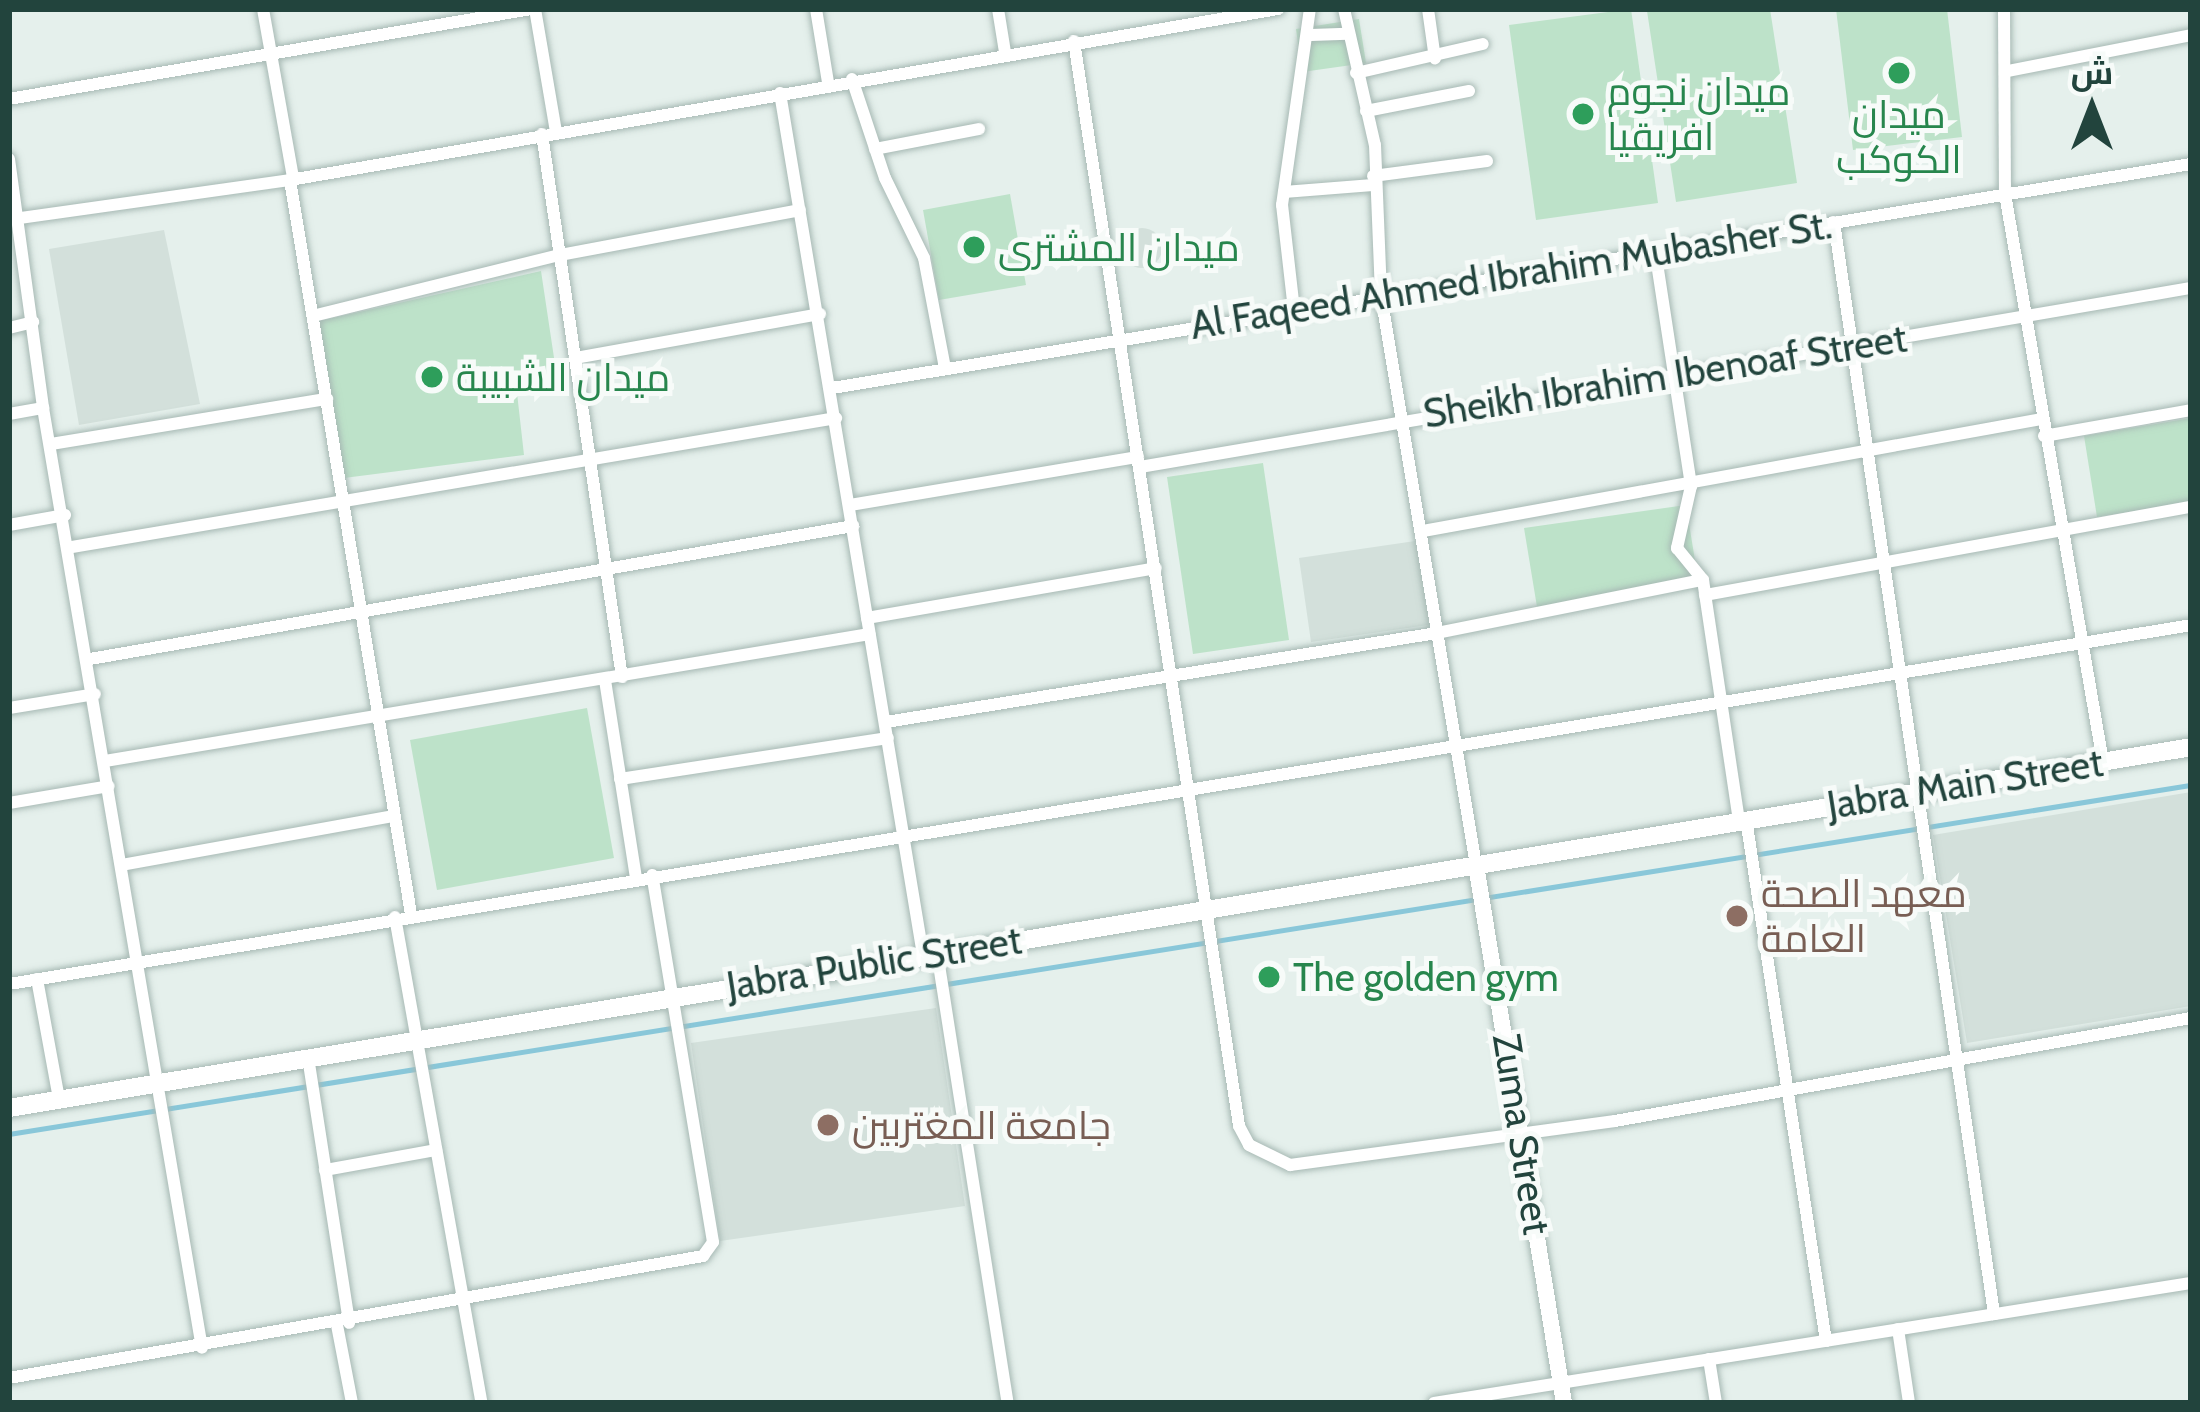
<!DOCTYPE html>
<html>
<head>
<meta charset="utf-8">
<style>
	body { margin:0 }
	#map { position:relative; width:2200px; height:1412px; overflow:hidden; background:#e5f0ec; font-family:Cabin,Cairo,sans-serif }
	div>[style] { position:absolute }
	.built>* { inset:0; background:#d3e0db }
	.round { border-radius:50% }
	.green>* { inset:0; background:#bde2c9 }
	.stream>* { height:4.5px; margin:-2.25px; padding:0 2.25px; transform-origin:2.25px; border-radius:2.25px; background:#89c7d9 }
	.roads { filter:drop-shadow(0 0 3px #a7b9b4) drop-shadow(0 0 3px #a7b9b4) }
	.minor>* { height:12px; margin:-6px; padding:0 6px; transform-origin:6px; border-radius:6px; background:#fff }
	.tertiary>* { height:16px; margin:-8px; padding:0 8px; transform-origin:8px; border-radius:8px; background:#fff }
	.secondary>* { height:18px; margin:-9px; padding:0 9px; transform-origin:9px; border-radius:9px; background:#fff }
	.dots>* { width:33px; height:33px; translate:-50% -50%; box-sizing:border-box; border:6px solid #f7fbf9; border-radius:50% }
	span { translate:-50% -50%; white-space:nowrap; text-align:center; line-height:1.15; -webkit-text-stroke:10px #f7fbf9; paint-order:stroke }
	.leisure-label { font-size:39px; color:#27864d }
	.left { translate:0 -50%; text-align:left }
	.street-label { font-size:39px; color:#22443d }
	.education-label { font-size:39px; color:#785e54 }
	.frame { position:absolute; inset:0; border:12px solid #22443d; pointer-events:none }
	.north { position:absolute; left:2032px; top:48px; width:120px; height:120px; -webkit-text-stroke:9px #f7fbf9; paint-order:stroke; rotate:0deg; font-size:33px; font-weight:700; line-height:48px; text-align:center; color:#22443d }
	.north::after { content:''; display:block; margin:auto; width:42px; height:54px; background:#22443d; clip-path:polygon(50% 0,100% 100%,50% 72%,0 100%) }
</style>
</head>
<body>
<div id="map">
	<div class="built">
		<i class="round" style="left:1122px;top:228px;width:40px;height:40px"></i>
		<i style="clip-path:polygon(164px 230px,200px 404px,79px 425px,49px 249px)"></i>
		<i style="clip-path:polygon(1422px 540px,1435px 624px,1311px 642px,1299px 558px)"></i>
		<i style="clip-path:polygon(2191px 792px,2191px 1006px,1967px 1043px,1933px 835px)"></i>
		<i style="clip-path:polygon(936px 1008px,965px 1206px,720px 1241px,691px 1043px)"></i>
	</div>
	<div class="green">
		<i style="clip-path:polygon(1631px 9px,1658px 203px,1536px 220px,1509px 25px)"></i>
		<i style="clip-path:polygon(1770px 9px,1797px 183px,1676px 202px,1647px 11px)"></i>
		<i style="clip-path:polygon(1836px 9px,1947px 9px,1962px 137px,1853px 150px)"></i>
		<i style="clip-path:polygon(1359px 19px,1366px 63px,1302px 72px,1296px 29px)"></i>
		<i style="clip-path:polygon(1010px 194px,1026px 285px,939px 300px,923px 210px)"></i>
		<i style="clip-path:polygon(541px 271px,556px 371px,516px 384px,524px 455px,344px 478px,319px 321px)"></i>
		<i style="clip-path:polygon(2191px 418px,2191px 502px,2097px 517px,2084px 436px)"></i>
		<i style="clip-path:polygon(1263px 463px,1289px 640px,1193px 654px,1167px 477px)"></i>
		<i style="clip-path:polygon(1686px 505px,1698px 579px,1537px 607px,1524px 528px)"></i>
		<i style="clip-path:polygon(587px 708px,614px 858px,437px 890px,410px 740px)"></i>
	</div>
	<div class="stream">
		<i style="left:9px;top:1134px;width:2210px;rotate:-9.09deg"></i>
	</div>
	<div class="roads">
		<div class="minor">
			<i style="left:263px;top:9px;width:172px;rotate:79.9deg"></i>
			<i style="left:535px;top:9px;width:125px;rotate:80.3deg"></i>
			<i style="left:816px;top:9px;width:74px;rotate:80.7deg"></i>
			<i style="left:998px;top:9px;width:44px;rotate:80.8deg"></i>
			<i style="left:1344px;top:9px;width:139px;rotate:77.2deg"></i>
			<i style="left:1375px;top:145px;width:150px;rotate:87.7deg"></i>
			<i style="left:1381px;top:295px;width:578px;rotate:80.54deg"></i>
			<i style="left:1428px;top:9px;width:50px;rotate:82deg"></i>
			<i style="left:2004px;top:9px;width:185px;rotate:89.7deg"></i>
			<i style="left:2005px;top:194px;width:576px;rotate:80.21deg"></i>
			<i style="left:1311px;top:35px;width:36px;rotate:-2deg"></i>
			<i style="left:1074px;top:41px;width:1097px;rotate:81.35deg"></i>
			<i style="left:1239px;top:1126px;width:21px;rotate:62deg"></i>
			<i style="left:1249px;top:1145px;width:46px;rotate:26deg"></i>
			<i style="left:1290px;top:1165px;width:328px;rotate:-7.7deg"></i>
			<i style="left:1615px;top:1121px;width:585px;rotate:-10.14deg"></i>
			<i style="left:2008px;top:71px;width:187px;rotate:-11.1deg"></i>
			<i style="left:1356px;top:73px;width:130px;rotate:-12.9deg"></i>
			<i style="left:852px;top:79px;width:104px;rotate:71.6deg"></i>
			<i style="left:885px;top:178px;width:89px;rotate:64deg"></i>
			<i style="left:924px;top:258px;width:112px;rotate:79.2deg"></i>
			<i style="left:780px;top:93px;width:874px;rotate:80.58deg"></i>
			<i style="left:9px;top:99px;width:530px;rotate:-9.78deg"></i>
			<i style="left:1366px;top:111px;width:105px;rotate:-11deg"></i>
			<i style="left:542px;top:134px;width:549px;rotate:81.62deg"></i>
			<i style="left:875px;top:149px;width:106px;rotate:-10.9deg"></i>
			<i style="left:9px;top:159px;width:251px;rotate:82.2deg"></i>
			<i style="left:43px;top:408px;width:953px;rotate:80.4deg"></i>
			<i style="left:1373px;top:176px;width:115px;rotate:-7.5deg"></i>
			<i style="left:290px;top:180px;width:744px;rotate:80.64deg"></i>
			<i style="left:1284px;top:192px;width:89px;rotate:-4.5deg"></i>
			<i style="left:20px;top:218px;width:273px;rotate:-8deg"></i>
			<i style="left:290px;top:180px;width:1003px;rotate:-9.82deg"></i>
			<i style="left:1834px;top:222px;width:1104px;rotate:81.66deg"></i>
			<i style="left:1655px;top:250px;width:239px;rotate:81.3deg"></i>
			<i style="left:1691px;top:486px;width:64px;rotate:102.7deg"></i>
			<i style="left:1677px;top:548px;width:41px;rotate:50.9deg"></i>
			<i style="left:1703px;top:580px;width:243px;rotate:81.5deg"></i>
			<i style="left:1294px;top:310px;width:106px;rotate:-96.5deg"></i>
			<i style="left:1282px;top:205px;width:198px;rotate:-81.9deg"></i>
			<i style="left:313px;top:316px;width:254px;rotate:-13.9deg"></i>
			<i style="left:560px;top:255px;width:244px;rotate:-10.6deg"></i>
			<i style="left:9px;top:328px;width:25px;rotate:-14deg"></i>
			<i style="left:575px;top:358px;width:249px;rotate:-10.2deg"></i>
			<i style="left:832px;top:388px;width:1377px;rotate:-9.36deg"></i>
			<i style="left:9px;top:414px;width:35px;rotate:-10deg"></i>
			<i style="left:2044px;top:436px;width:149px;rotate:-10deg"></i>
			<i style="left:51px;top:444px;width:280px;rotate:-9.3deg"></i>
			<i style="left:1140px;top:467px;width:1066px;rotate:-9.67deg"></i>
			<i style="left:850px;top:505px;width:292px;rotate:-9.5deg"></i>
			<i style="left:9px;top:525px;width:57px;rotate:-10.1deg"></i>
			<i style="left:1423px;top:531px;width:628px;rotate:-10.27deg"></i>
			<i style="left:72px;top:547px;width:775px;rotate:-9.58deg"></i>
			<i style="left:1705px;top:595px;width:494px;rotate:-10.3deg"></i>
			<i style="left:867px;top:618px;width:293px;rotate:-9.8deg"></i>
			<i style="left:90px;top:659px;width:775px;rotate:-9.89deg"></i>
			<i style="left:605px;top:680px;width:199px;rotate:81.1deg"></i>
			<i style="left:9px;top:708px;width:87px;rotate:-9.2deg"></i>
			<i style="left:886px;top:722px;width:558px;rotate:-9.18deg"></i>
			<i style="left:1437px;top:633px;width:271px;rotate:-11.3deg"></i>
			<i style="left:105px;top:761px;width:775px;rotate:-9.43deg"></i>
			<i style="left:620px;top:779px;width:271px;rotate:-8.7deg"></i>
			<i style="left:9px;top:803px;width:101px;rotate:-9.6deg"></i>
			<i style="left:1746px;top:819px;width:528px;rotate:81.29deg"></i>
			<i style="left:121px;top:865px;width:277px;rotate:-10.2deg"></i>
			<i style="left:395px;top:917px;width:494px;rotate:79.9deg"></i>
			<i style="left:937px;top:952px;width:457px;rotate:81.1deg"></i>
			<i style="left:37px;top:979px;width:122px;rotate:79.6deg"></i>
			<i style="left:9px;top:984px;width:2211px;rotate:-9.34deg"></i>
			<i style="left:308px;top:1057px;width:269px;rotate:81.2deg"></i>
			<i style="left:325px;top:1170px;width:113px;rotate:-10.2deg"></i>
			<i style="left:337px;top:1325px;width:79px;rotate:79.1deg"></i>
			<i style="left:1898px;top:1329px;width:75px;rotate:81.5deg"></i>
			<i style="left:1709px;top:1359px;width:45px;rotate:81deg"></i>
			<i style="left:9px;top:1378px;width:705px;rotate:-9.97deg"></i>
			<i style="left:703px;top:1256px;width:17px;rotate:-54deg"></i>
			<i style="left:713px;top:1242px;width:372px;rotate:-99.4deg"></i>
			<i style="left:1434px;top:1403px;width:766px;rotate:-9.01deg"></i>
		</div>
		<div class="tertiary">
			<i style="left:1476px;top:865px;width:545px;rotate:80.71deg"></i>
		</div>
		<div class="secondary">
			<i style="left:9px;top:1108px;width:2212px;rotate:-9.39deg"></i>
		</div>
	</div>
	<div class="dots">
		<i style="left:1899px;top:73px;background:#2e9e5b"></i>
		<i style="left:1583px;top:114px;background:#2e9e5b"></i>
		<i style="left:974px;top:247px;background:#2e9e5b"></i>
		<i style="left:432px;top:377px;background:#2e9e5b"></i>
		<i style="left:1737px;top:916px;background:#8d6e63"></i>
		<i style="left:1269px;top:977px;background:#2e9e5b"></i>
		<i style="left:828px;top:1125px;background:#8d6e63"></i>
	</div>
	<div class="leisure-label">
		<span class="left" style="left:1607px;top:114px">ميدان نجوم<br>افريقيا</span>
		<span style="left:1899px;top:137px">ميدان<br>الكوكب</span>
		<span class="left" style="left:998px;top:247px">ميدان المشترى</span>
		<span class="left" style="left:456px;top:377px">ميدان الشبيبة</span>
		<span class="left" style="left:1293px;top:977px">The golden gym</span>
	</div>
	<div class="street-label">
		<span style="left:1511px;top:275px;rotate:-9deg">Al Faqeed Ahmed Ibrahim Mubasher St.</span>
		<span style="left:1665px;top:376px;rotate:-9deg">Sheikh Ibrahim Ibenoaf Street</span>
		<span style="left:1965px;top:784px;rotate:-9deg">Jabra Main Street</span>
		<span style="left:874px;top:963px;rotate:-9deg">Jabra Public Street</span>
		<span style="left:1522px;top:1134px;rotate:81deg">Zuma Street</span>
	</div>
	<div class="education-label">
		<span class="left" style="left:1761px;top:916px">معهد الصحة<br>العامة</span>
		<span class="left" style="left:852px;top:1125px">جامعة المغتربين</span>
	</div>
	<div class="frame"></div>
	<div class="north">ش</div>
</div>
</body>
</html>
